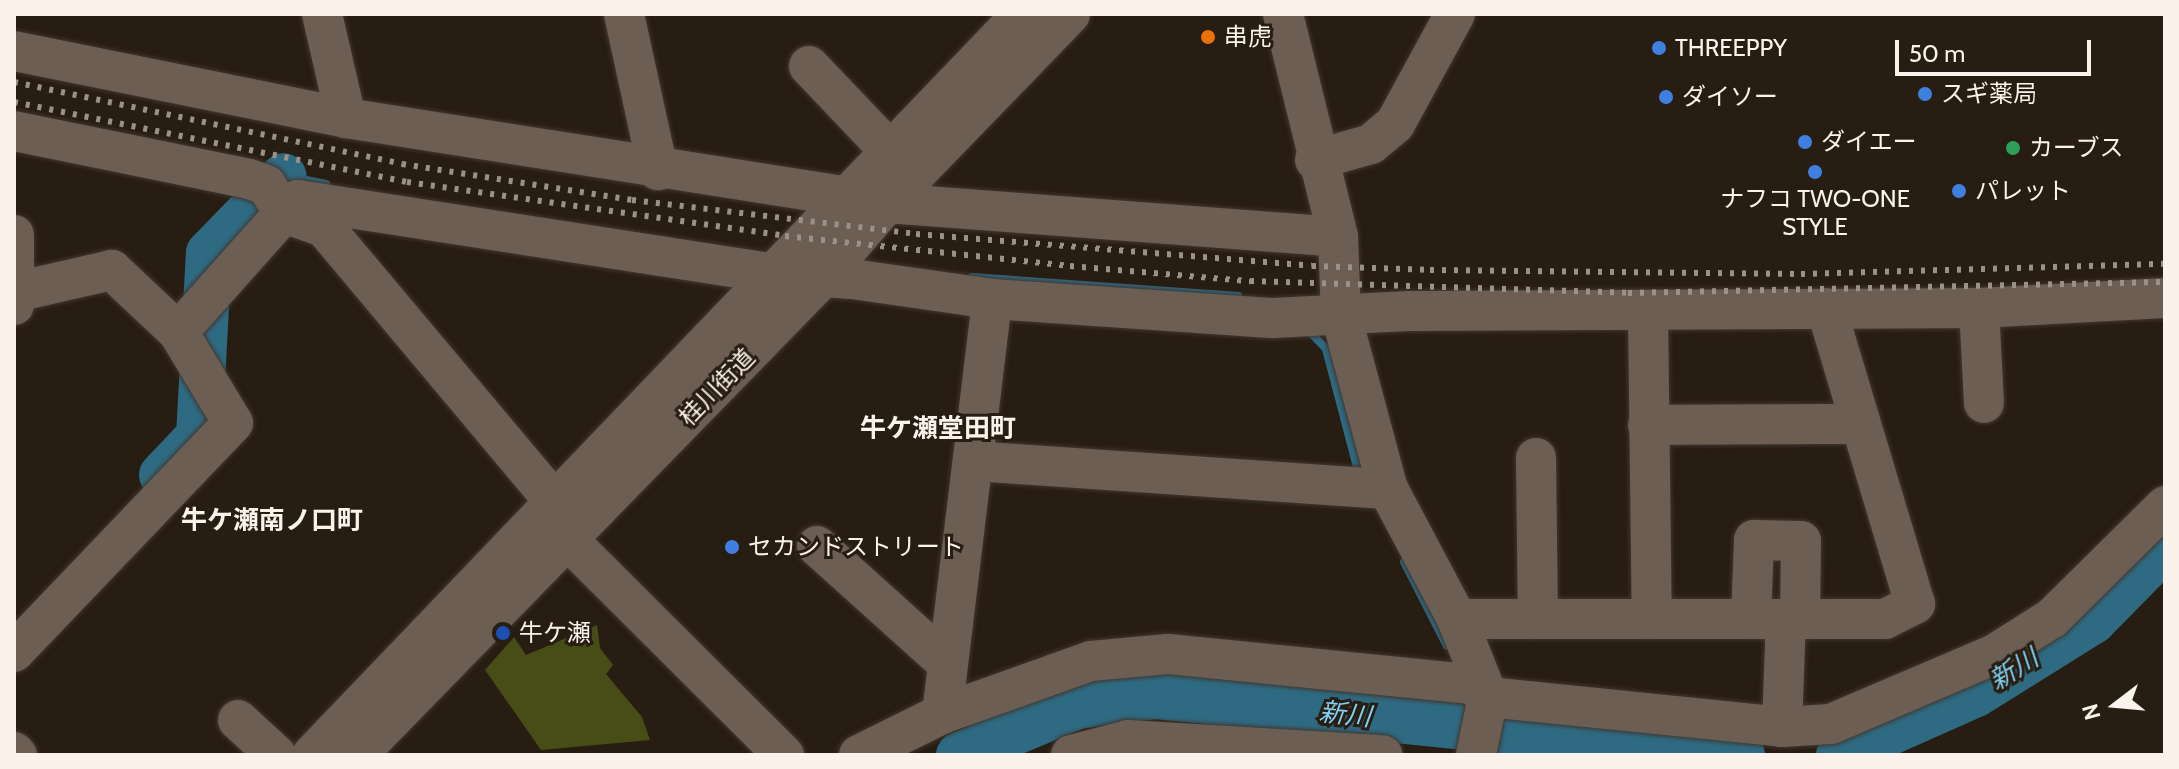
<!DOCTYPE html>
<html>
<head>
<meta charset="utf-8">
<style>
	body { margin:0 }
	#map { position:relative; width:2179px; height:769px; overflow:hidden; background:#281d12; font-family:Cabin,"Noto Sans JP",sans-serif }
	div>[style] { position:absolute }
	.green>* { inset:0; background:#484c17 }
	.stream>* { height:8px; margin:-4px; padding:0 4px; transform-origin:4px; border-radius:4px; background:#2e6b83 }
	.river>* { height:46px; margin:-23px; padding:0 23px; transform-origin:23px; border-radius:23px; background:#2e6b83 }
	.roads { filter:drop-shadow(0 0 2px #403630) drop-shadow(0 0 2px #403630) }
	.minor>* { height:40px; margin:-20px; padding:0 20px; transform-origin:20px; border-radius:20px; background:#6c5e52 }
	.rail>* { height:6px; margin-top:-3px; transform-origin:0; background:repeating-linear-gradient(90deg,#9a9188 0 4px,transparent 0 12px) }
	.dots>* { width:22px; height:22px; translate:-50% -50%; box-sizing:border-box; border:4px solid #281d12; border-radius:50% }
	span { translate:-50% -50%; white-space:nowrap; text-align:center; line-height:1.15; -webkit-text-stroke:6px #281d12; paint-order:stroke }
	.poi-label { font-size:24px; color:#faf2eb }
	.left { translate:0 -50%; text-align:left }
	.street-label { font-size:24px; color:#faf2eb }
	.neighbourhood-label { font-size:26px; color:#faf2eb; font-weight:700 }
	.water-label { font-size:26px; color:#81d0f2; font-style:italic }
	.frame { position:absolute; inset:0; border:16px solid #faf2eb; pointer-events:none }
	.north { position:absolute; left:2075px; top:665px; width:80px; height:80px; -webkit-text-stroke:6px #281d12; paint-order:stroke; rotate:254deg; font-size:22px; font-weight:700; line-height:32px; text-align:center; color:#faf2eb }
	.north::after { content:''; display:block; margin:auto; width:28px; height:36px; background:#faf2eb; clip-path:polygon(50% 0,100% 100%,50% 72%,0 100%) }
	.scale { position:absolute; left:1895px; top:40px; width:196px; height:36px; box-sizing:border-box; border:4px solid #faf2eb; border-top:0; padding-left:10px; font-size:24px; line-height:28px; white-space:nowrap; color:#faf2eb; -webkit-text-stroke:6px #281d12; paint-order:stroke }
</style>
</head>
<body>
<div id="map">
	<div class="green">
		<i style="clip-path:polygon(597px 625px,600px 648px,613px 665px,606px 674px,642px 717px,650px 740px,541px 750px,485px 670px,514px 637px,526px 655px)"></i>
	</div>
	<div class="stream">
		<i style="left:276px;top:174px;width:51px;rotate:11.3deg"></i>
		<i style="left:972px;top:277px;width:267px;rotate:4.1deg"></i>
		<i style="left:1307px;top:329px;width:28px;rotate:46deg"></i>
		<i style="left:1326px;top:349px;width:130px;rotate:75.3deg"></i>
		<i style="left:1404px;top:562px;width:94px;rotate:62.9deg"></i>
		<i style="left:1449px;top:724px;width:31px;rotate:-81deg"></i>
	</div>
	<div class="river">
		<i style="left:162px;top:475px;width:54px;rotate:-46.5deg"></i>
		<i style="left:199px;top:436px;width:183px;rotate:-86.9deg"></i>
		<i style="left:209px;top:253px;width:107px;rotate:-45.8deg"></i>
		<i style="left:959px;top:755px;width:129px;rotate:-22.4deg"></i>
		<i style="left:1078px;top:706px;width:79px;rotate:-7.3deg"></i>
		<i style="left:1156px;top:696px;width:589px;rotate:5.75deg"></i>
		<i style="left:1839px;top:755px;width:150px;rotate:-24deg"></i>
		<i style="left:1976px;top:694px;width:138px;rotate:-32deg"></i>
		<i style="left:2093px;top:621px;width:103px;rotate:-45.4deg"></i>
	</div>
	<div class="roads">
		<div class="minor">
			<i style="left:322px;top:14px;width:107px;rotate:77deg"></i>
			<i style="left:624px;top:14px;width:160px;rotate:77.7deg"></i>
			<i style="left:1283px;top:14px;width:230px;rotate:76.1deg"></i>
			<i style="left:1338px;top:237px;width:78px;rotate:87.8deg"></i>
			<i style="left:1341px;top:315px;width:180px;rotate:74.9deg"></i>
			<i style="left:1388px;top:489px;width:147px;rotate:62deg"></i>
			<i style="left:1457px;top:619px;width:84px;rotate:68.3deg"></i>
			<i style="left:1488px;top:697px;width:59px;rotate:101.7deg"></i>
			<i style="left:14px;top:51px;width:339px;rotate:11.4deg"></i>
			<i style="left:346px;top:118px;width:503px;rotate:8.92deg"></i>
			<i style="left:809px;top:66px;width:119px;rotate:46.4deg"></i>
			<i style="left:14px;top:131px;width:240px;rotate:11.5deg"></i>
			<i style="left:249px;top:179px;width:18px;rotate:19deg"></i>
			<i style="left:266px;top:185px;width:33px;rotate:57deg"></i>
			<i style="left:284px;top:213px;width:19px;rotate:-43deg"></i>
			<i style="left:298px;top:200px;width:484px;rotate:8.8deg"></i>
			<i style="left:776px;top:274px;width:76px;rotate:3.8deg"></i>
			<i style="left:852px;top:279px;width:141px;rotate:8.1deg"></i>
			<i style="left:992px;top:299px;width:283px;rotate:3.9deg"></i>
			<i style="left:1274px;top:318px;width:135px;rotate:-3deg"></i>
			<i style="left:1409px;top:311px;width:570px;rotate:-0.3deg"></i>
			<i style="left:1979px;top:308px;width:186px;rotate:-3.1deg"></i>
			<i style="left:1315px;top:160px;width:58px;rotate:-15.9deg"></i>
			<i style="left:1371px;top:144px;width:31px;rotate:-40deg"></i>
			<i style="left:1395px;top:124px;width:125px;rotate:-61.4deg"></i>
			<i style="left:887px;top:203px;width:452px;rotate:4.3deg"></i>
			<i style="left:14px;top:235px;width:70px;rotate:90deg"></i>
			<i style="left:1979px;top:308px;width:95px;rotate:87deg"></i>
			<i style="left:1648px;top:310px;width:309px;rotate:89.3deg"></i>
			<i style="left:178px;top:332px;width:159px;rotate:-48.3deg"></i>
			<i style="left:284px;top:213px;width:42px;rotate:19.3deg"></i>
			<i style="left:324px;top:227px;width:356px;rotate:50deg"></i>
			<i style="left:553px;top:500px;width:43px;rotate:69.4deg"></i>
			<i style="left:568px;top:540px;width:305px;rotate:44.9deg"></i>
			<i style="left:1648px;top:425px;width:209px;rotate:-0.3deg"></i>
			<i style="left:1536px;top:458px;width:161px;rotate:89.3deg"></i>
			<i style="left:973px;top:461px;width:416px;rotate:3.9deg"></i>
			<i style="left:817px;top:546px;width:175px;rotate:42deg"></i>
			<i style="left:1457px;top:619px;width:428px"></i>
			<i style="left:1885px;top:619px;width:34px;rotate:-27deg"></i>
			<i style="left:1915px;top:604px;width:309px;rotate:-106.7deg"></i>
			<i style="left:1751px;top:619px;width:79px;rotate:-87.8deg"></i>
			<i style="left:1754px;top:540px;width:47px;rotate:1.2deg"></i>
			<i style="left:1801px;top:541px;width:78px;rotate:90.7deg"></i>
			<i style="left:14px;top:652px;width:317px;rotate:-46.3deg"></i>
			<i style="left:233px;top:423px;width:106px;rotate:-121.1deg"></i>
			<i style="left:178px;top:332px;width:91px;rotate:-136.8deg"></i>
			<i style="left:112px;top:270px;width:99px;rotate:167.2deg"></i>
			<i style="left:942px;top:714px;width:418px;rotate:-83.1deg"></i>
			<i style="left:238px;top:720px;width:52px;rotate:42.6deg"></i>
			<i style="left:1782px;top:727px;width:108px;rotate:-87.9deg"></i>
			<i style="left:14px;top:752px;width:4px;rotate:45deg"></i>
			<i style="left:312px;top:755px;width:1026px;rotate:-46.22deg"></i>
			<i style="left:357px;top:755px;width:669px;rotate:-45.73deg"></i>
			<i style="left:824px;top:276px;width:96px;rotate:-49.2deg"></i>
			<i style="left:887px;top:203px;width:263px;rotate:-45.9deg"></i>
			<i style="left:859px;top:755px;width:93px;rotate:-26.3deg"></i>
			<i style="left:942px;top:714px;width:158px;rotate:-19.6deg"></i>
			<i style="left:1091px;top:661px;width:77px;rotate:-5.2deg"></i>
			<i style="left:1168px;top:654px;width:304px;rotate:5.7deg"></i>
			<i style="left:1471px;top:684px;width:21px;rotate:37deg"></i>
			<i style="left:1488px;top:697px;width:296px;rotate:5.8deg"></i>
			<i style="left:1782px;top:727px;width:49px;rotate:-3.5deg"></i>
			<i style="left:1831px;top:724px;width:178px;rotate:-23.1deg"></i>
			<i style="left:1995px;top:654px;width:67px;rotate:-32.3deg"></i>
			<i style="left:2052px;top:618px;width:159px;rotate:-44.7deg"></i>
			<i style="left:1071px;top:755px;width:59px;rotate:-14.7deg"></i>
			<i style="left:1128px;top:740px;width:255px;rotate:3.4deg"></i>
		</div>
	</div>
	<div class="rail">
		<i style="left:14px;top:82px;width:397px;rotate:11.9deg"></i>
		<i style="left:402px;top:164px;width:233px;rotate:8.9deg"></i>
		<i style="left:632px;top:200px;width:286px;rotate:6.8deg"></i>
		<i style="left:916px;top:234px;width:397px;rotate:4.6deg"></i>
		<i style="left:1312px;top:266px;width:118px;rotate:1.9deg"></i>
		<i style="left:1430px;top:270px;width:371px;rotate:0.6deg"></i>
		<i style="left:1801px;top:274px;width:364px;rotate:-1.6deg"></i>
		<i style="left:14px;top:102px;width:401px;rotate:11.5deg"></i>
		<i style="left:407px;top:182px;width:382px;rotate:8.1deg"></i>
		<i style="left:785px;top:236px;width:287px;rotate:6deg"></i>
		<i style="left:1070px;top:266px;width:181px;rotate:4.8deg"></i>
		<i style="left:1250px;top:281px;width:378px;rotate:1.8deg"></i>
		<i style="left:1628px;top:293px;width:537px;rotate:-1.17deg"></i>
	</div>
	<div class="dots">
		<i style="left:1208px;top:37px;background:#e8710a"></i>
		<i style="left:1659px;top:48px;background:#3f7fe0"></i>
		<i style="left:1925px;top:94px;background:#3f7fe0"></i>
		<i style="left:1666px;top:97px;background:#3f7fe0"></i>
		<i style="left:1805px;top:142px;background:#3f7fe0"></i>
		<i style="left:2013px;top:148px;background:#2e9e5b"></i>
		<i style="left:1815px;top:172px;background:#3f7fe0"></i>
		<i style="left:1959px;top:191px;background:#3f7fe0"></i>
		<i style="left:732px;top:547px;background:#3f7fe0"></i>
		<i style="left:503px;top:633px;background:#1a4fb4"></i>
	</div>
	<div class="poi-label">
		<span class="left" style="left:1224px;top:37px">串虎</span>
		<span class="left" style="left:1675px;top:48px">THREEPPY</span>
		<span class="left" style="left:1941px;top:94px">スギ薬局</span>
		<span class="left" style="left:1682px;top:97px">ダイソー</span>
		<span class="left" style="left:1821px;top:142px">ダイエー</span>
		<span class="left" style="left:2029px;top:148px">カーブス</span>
		<span class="left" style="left:1975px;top:191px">パレット</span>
		<span style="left:1815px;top:213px">ナフコ TWO-ONE<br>STYLE</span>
		<span class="left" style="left:748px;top:547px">セカンドストリート</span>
		<span class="left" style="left:519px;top:633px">牛ケ瀬</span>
	</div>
	<div class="street-label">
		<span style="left:717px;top:387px;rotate:-46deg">桂川街道</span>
	</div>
	<div class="neighbourhood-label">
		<span style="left:938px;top:429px">牛ケ瀬堂田町</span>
		<span style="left:272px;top:521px">牛ケ瀬南ノ口町</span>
	</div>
	<div class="water-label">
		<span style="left:2014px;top:670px;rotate:-32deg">新川</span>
		<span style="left:1345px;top:715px;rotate:6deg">新川</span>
	</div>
	<div class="frame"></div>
	<div class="north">N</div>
	<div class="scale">50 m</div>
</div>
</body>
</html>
